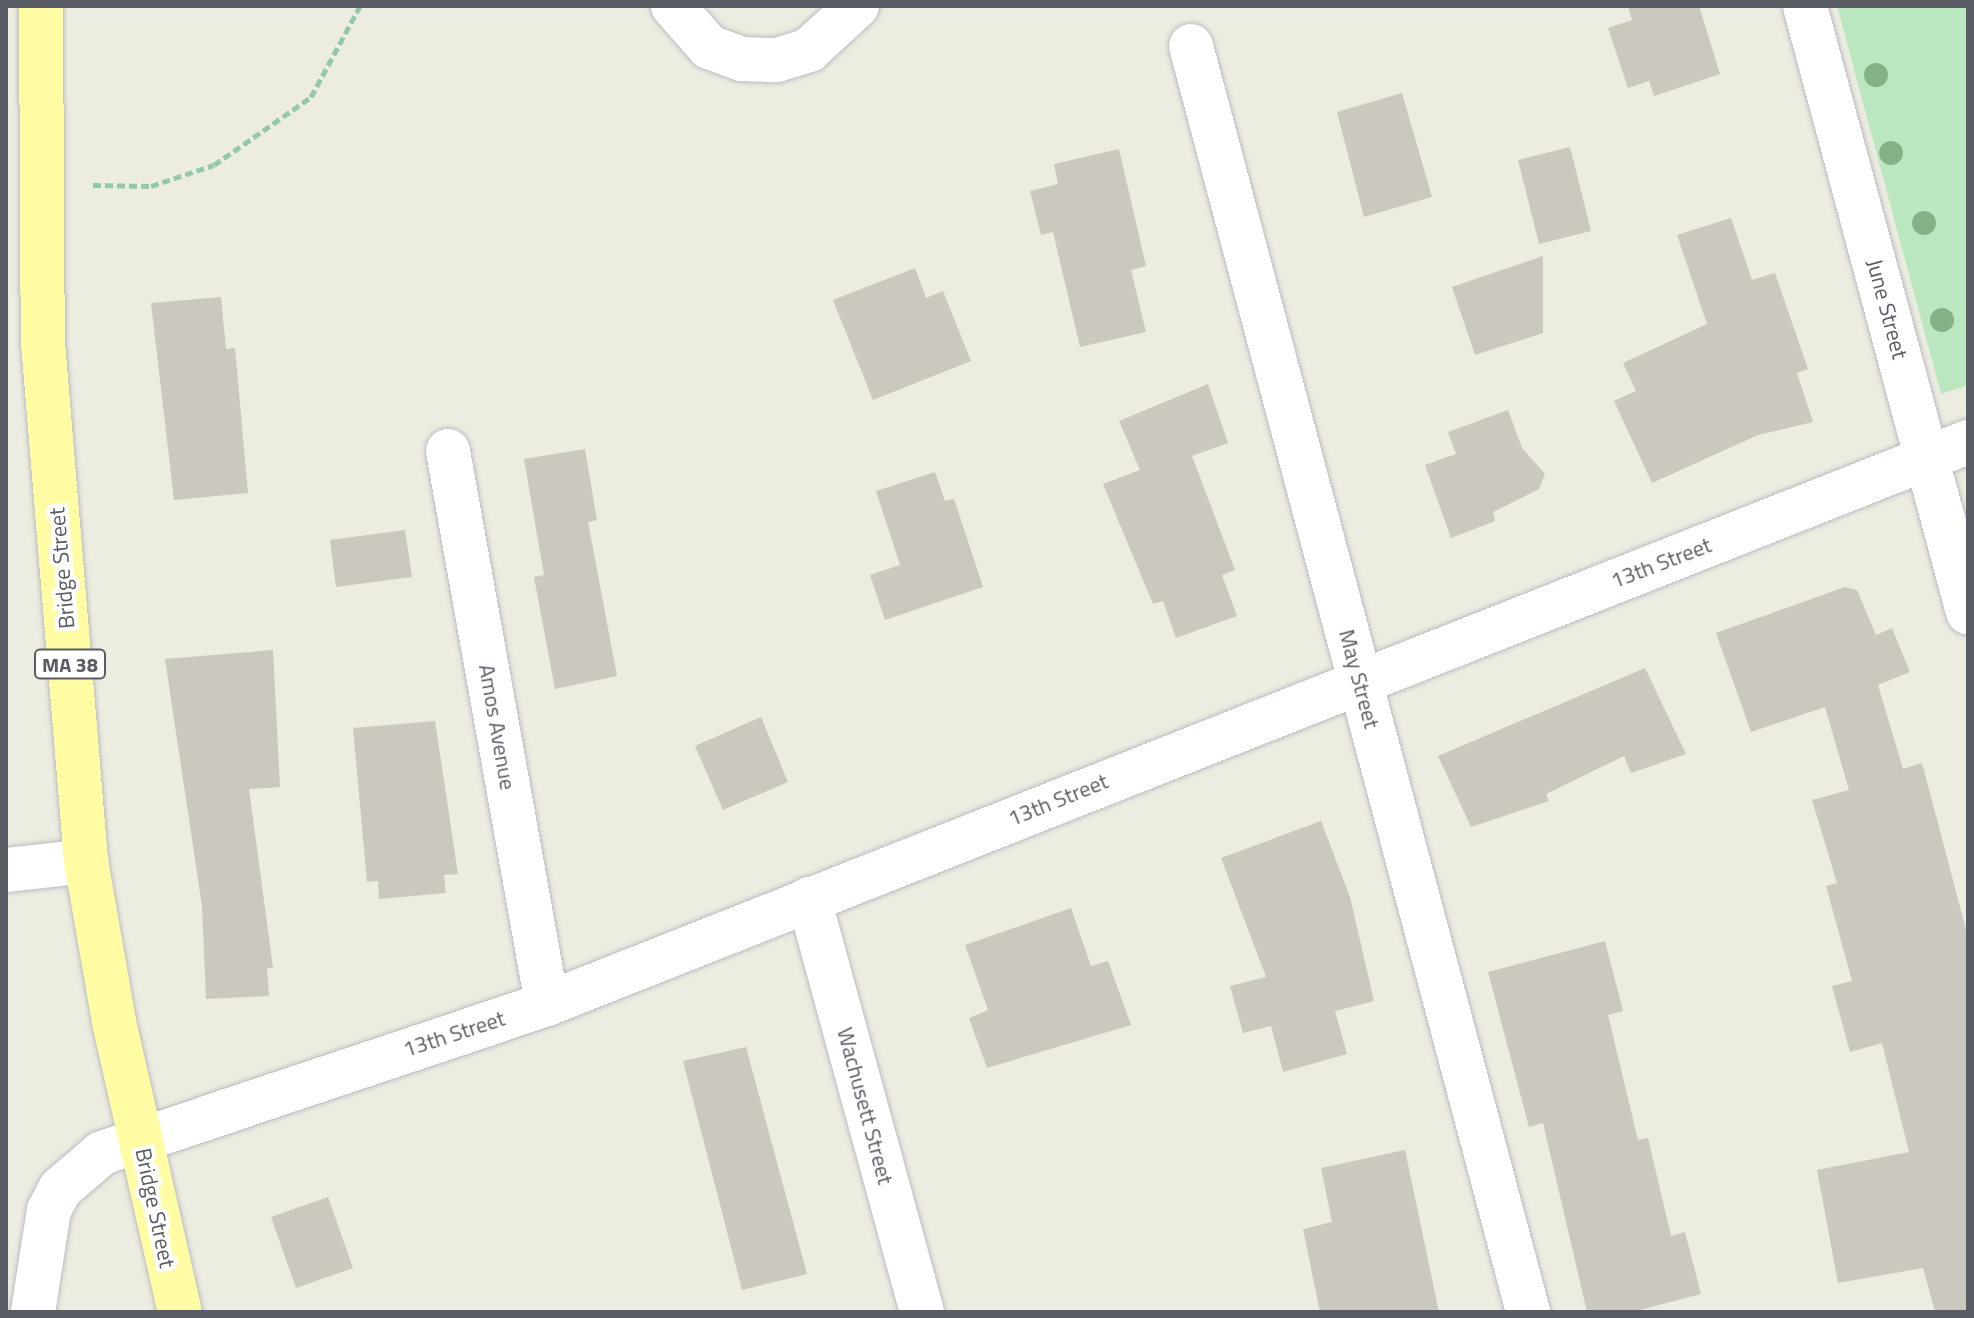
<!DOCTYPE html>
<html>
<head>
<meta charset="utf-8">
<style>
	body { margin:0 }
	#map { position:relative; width:1974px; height:1318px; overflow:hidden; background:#edece0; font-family:"Titillium Web",sans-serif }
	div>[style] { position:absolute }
	.green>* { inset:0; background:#bae7c0 }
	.building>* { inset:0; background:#cac8bf }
	.path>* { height:5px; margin-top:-2.5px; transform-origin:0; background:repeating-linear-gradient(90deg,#93c8a9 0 8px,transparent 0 12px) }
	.roads { filter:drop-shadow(0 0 2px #bbbcc3) drop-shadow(0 0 2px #bbbcc3) }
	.minor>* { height:44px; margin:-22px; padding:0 22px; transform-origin:22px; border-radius:22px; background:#fff }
	.major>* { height:44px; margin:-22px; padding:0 22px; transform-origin:22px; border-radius:22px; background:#fffca3 }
	.trees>* { width:24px; height:24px; margin:-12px; border-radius:50%; background:#84b287 }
	span { translate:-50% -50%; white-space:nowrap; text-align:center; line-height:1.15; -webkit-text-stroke:8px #fff; paint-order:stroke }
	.shield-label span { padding:2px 6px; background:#fff; border:2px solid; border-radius:6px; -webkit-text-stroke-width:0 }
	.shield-label { font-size:20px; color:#595c62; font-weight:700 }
	.street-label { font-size:22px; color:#595c62 }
	.frame { position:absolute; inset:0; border:8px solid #595c62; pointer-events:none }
</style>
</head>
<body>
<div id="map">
	<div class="green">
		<i style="clip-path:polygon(1837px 6px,1968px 6px,1968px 385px,1941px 394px)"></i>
	</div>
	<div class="building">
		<i style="clip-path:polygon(1628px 6px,1699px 6px,1720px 74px,1654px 96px,1649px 81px,1628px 88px,1608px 28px,1632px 20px)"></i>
		<i style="clip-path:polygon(1402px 93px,1432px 197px,1364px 217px,1337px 112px)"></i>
		<i style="clip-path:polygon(1570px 147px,1591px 231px,1539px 244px,1518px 160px)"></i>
		<i style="clip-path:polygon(1119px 149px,1146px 266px,1131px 270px,1146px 332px,1080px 347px,1053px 232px,1041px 235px,1030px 191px,1058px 184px,1054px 164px)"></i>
		<i style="clip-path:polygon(1731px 218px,1752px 280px,1775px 273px,1808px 369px,1797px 373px,1813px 422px,1758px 435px,1652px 483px,1614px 401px,1636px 391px,1623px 363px,1707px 324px,1677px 235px)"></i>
		<i style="clip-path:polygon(1543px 256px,1543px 333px,1475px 355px,1452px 287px)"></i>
		<i style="clip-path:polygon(915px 268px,926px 298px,943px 291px,971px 361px,873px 400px,833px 300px)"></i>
		<i style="clip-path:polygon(221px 297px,226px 349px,235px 348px,248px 493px,174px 500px,151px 303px)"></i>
		<i style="clip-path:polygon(1208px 384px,1228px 443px,1192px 456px,1235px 570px,1222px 575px,1237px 616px,1176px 638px,1163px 601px,1153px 604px,1103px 484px,1140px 470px,1119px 421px)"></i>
		<i style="clip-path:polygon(1508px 410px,1522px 448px,1545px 474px,1539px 489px,1493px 512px,1495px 521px,1451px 538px,1425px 465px,1456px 454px,1448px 432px)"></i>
		<i style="clip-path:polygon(585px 449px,597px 520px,588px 522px,617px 676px,555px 689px,534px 577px,544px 575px,524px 459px)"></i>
		<i style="clip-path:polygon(935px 472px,945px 501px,954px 499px,983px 587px,885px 620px,870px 575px,900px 565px,876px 491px)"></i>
		<i style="clip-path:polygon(405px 530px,412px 577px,336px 587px,330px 540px)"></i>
		<i style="clip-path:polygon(1845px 587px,1857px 590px,1876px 635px,1892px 628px,1910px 672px,1878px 685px,1903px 769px,1922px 763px,1968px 937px,1968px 1312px,1935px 1312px,1923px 1268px,1838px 1283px,1817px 1170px,1909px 1152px,1882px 1043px,1850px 1052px,1832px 986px,1852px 981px,1826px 886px,1837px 883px,1812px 800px,1849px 790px,1825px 707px,1751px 732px,1716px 633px)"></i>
		<i style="clip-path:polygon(273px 650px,280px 787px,249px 789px,273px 968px,267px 968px,269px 996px,206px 999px,202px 906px,165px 659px)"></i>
		<i style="clip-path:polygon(1645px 668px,1686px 754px,1631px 773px,1624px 756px,1546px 794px,1549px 801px,1471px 827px,1438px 756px)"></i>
		<i style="clip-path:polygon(761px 717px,788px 782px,723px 810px,695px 746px)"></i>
		<i style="clip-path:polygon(435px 721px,458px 874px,444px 875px,446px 893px,379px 899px,378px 881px,367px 882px,353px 728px)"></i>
		<i style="clip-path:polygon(1321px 821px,1350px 897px,1374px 1001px,1335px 1011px,1347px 1054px,1283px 1072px,1271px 1026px,1243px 1033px,1230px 986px,1266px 977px,1221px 858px)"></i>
		<i style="clip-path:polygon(1071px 908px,1091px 966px,1108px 961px,1131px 1025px,987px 1068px,969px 1018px,988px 1010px,965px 945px)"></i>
		<i style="clip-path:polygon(1605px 941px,1623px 1011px,1608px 1015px,1638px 1140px,1648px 1138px,1671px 1236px,1685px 1232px,1701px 1294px,1632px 1312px,1587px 1312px,1543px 1123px,1529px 1127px,1488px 972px)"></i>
		<i style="clip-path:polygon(746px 1047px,807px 1274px,742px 1290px,683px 1061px)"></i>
		<i style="clip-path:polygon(1405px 1150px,1439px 1312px,1320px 1312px,1303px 1229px,1332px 1222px,1321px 1168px)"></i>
		<i style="clip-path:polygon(328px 1197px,353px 1268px,296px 1288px,271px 1217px)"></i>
	</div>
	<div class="path">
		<i style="left:93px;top:185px;width:58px;rotate:1deg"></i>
		<i style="left:151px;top:186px;width:66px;rotate:-18.4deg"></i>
		<i style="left:214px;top:165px;width:118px;rotate:-35deg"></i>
		<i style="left:311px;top:97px;width:103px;rotate:-61.7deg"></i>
	</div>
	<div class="roads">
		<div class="minor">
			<i style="left:673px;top:6px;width:55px;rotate:48.7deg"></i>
			<i style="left:709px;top:47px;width:35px;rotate:20deg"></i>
			<i style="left:742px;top:59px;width:35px;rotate:2deg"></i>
			<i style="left:777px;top:60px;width:34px;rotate:-17deg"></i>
			<i style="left:809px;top:50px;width:65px;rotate:-42.5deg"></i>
			<i style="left:1805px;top:6px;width:628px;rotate:74.95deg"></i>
			<i style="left:1191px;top:46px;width:1310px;rotate:75.09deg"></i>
			<i style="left:448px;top:451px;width:562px;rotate:79.85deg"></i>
			<i style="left:6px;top:870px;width:81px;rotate:-6.4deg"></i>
			<i style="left:809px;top:899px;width:428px;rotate:74.7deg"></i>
			<i style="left:33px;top:1312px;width:103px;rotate:-81.1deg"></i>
			<i style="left:49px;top:1210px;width:24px;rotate:-62deg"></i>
			<i style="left:60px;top:1189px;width:55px;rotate:-40.6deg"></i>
			<i style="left:102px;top:1153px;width:469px;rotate:-18.5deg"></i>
			<i style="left:547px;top:1004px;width:1528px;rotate:-21.58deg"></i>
		</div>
		<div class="major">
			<i style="left:41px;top:6px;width:337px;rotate:89.7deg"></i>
			<i style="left:43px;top:343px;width:520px;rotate:85.25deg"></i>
			<i style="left:86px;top:861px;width:163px;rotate:80.1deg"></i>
			<i style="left:114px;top:1022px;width:297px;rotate:77.2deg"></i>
		</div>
	</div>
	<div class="trees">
		<i style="left:1876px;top:75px"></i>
		<i style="left:1891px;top:153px"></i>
		<i style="left:1924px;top:223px"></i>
		<i style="left:1942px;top:320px"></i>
	</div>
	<div class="shield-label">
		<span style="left:70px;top:664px">MA 38</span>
	</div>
	<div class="street-label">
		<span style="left:1887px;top:309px;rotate:75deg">June Street</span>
		<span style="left:1661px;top:563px;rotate:-21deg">13th Street</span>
		<span style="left:62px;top:568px;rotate:-95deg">Bridge Street</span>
		<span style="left:1359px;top:679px;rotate:75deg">May Street</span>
		<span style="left:497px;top:727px;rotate:80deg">Amos Avenue</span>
		<span style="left:1058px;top:800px;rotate:-22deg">13th Street</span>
		<span style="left:454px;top:1034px;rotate:-18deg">13th Street</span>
		<span style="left:865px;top:1106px;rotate:75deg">Wachusett Street</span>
		<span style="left:155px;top:1208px;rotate:78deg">Bridge Street</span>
	</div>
	<div class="frame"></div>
</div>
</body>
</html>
